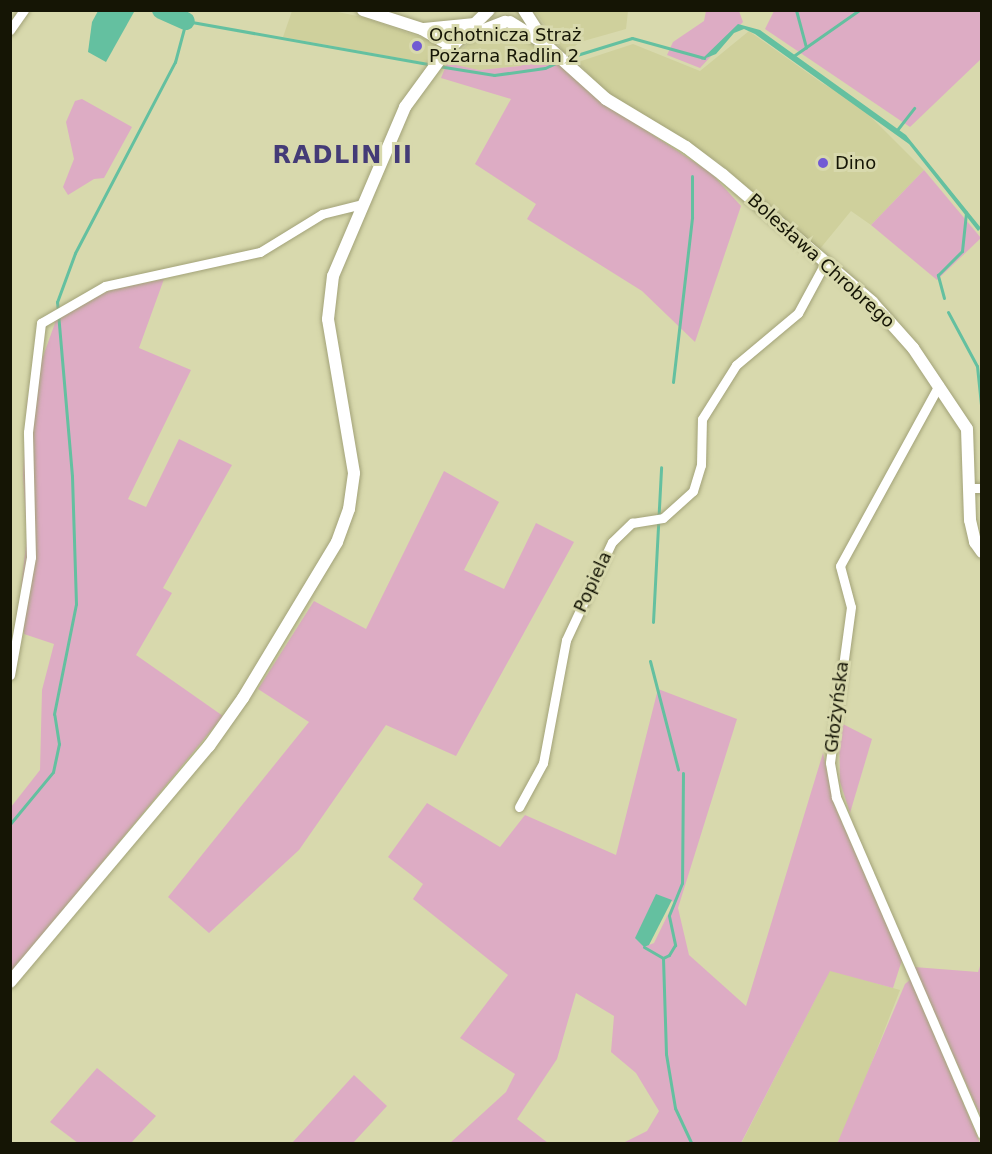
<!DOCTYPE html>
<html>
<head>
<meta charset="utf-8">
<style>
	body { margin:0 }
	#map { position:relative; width:992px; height:1154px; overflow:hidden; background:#d8d9ad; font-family:"DejaVu Sans",sans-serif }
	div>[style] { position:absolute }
	.built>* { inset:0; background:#cfd09c }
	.green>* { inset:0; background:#ddacc4 }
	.water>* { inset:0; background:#64c0a0 }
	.stream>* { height:3px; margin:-1.5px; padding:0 1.5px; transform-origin:1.5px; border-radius:1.5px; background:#64c0a0 }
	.river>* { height:18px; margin:-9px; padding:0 9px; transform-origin:9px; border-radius:9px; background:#64c0a0 }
	.roads { filter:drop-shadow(0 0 2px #a2a278) drop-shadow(0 0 2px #a2a278) }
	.street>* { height:9px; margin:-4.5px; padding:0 4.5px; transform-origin:4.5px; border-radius:4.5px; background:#fff }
	.secondary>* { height:12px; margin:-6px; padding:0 6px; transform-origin:6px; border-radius:6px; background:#fff }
	.dots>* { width:16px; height:16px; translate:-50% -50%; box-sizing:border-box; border:3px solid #d8d9ad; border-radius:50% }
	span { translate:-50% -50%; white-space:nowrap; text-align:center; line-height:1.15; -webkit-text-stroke:6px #d8d9ad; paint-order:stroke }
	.poi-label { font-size:18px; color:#151505 }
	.left { translate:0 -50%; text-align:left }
	.street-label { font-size:18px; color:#151505 }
	.district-label { font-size:24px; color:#443b77; font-weight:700; letter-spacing:1.5px }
	.frame { position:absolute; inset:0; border:12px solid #151505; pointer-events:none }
</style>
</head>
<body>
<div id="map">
	<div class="built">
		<i style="clip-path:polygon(292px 11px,333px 11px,362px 17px,437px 43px,440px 48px,427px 63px,283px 37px)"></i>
		<i style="clip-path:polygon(535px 11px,628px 11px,626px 29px,580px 42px,565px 54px)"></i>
		<i style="clip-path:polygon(494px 31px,517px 33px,550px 56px,520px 66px,479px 70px,447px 63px,474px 38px)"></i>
		<i style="clip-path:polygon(749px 31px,822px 83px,856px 102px,924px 170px,871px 225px,851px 211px,819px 250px,717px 161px,603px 90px,578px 62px,633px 44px,700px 71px)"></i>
		<i style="clip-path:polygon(830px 970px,900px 990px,847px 1126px,837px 1143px,741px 1144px)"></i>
	</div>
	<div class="green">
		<i style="clip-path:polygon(706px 11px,739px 11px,743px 22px,700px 68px,667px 55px,673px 42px,704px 21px)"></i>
		<i style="clip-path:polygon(774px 11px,981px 11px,981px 59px,910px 127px,765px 29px)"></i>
		<i style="clip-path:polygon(550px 56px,595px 97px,711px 173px,741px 206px,695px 342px,642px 291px,527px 219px,536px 204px,475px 164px,511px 99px,441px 78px,447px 63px,479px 70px,520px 66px)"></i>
		<i style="clip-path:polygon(82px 99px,132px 127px,104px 178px,94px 179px,68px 195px,63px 187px,74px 159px,66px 122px,75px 101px)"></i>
		<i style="clip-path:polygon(924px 170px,981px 238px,937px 280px,871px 225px)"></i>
		<i style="clip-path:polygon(164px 279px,139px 348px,191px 370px,128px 499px,146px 507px,179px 439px,232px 465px,163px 588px,172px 593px,136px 655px,223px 716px,11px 973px,11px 807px,40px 770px,42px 690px,54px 644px,24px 634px,21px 587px,27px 537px,23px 475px,27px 401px,55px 323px,52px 318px,123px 284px,124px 287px)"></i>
		<i style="clip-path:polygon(444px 471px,499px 502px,464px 570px,504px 589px,536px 523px,574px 542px,456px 756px,386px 725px,299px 850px,209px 933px,168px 897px,309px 722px,258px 689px,314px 601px,366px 629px)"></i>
		<i style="clip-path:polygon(evenodd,658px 689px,737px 719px,678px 908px,689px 955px,746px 1006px,823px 753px,834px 804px,902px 960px,893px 988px,830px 971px,741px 1143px,623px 1143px,647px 1131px,659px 1111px,636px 1073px,611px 1052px,614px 1016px,576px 993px,557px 1059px,517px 1119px,548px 1143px,450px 1143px,506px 1092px,515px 1074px,460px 1038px,508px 975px,413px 899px,423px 884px,388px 857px,427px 803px,500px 847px,525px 815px,616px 855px,658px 689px,656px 895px,674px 902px,654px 943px,649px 945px,656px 895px)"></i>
		<i style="clip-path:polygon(839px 722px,872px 739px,850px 813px,840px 782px)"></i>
		<i style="clip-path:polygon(981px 963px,981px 1117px,914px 967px,978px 972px)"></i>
		<i style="clip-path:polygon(911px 979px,980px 1143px,837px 1144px,905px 984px)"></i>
		<i style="clip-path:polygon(97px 1068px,156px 1116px,131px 1143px,78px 1143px,50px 1122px)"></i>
		<i style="clip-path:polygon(354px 1075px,387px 1106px,353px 1143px,292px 1143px)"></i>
	</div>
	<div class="water">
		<i style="clip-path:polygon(98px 11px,134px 12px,106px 62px,88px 52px,92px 22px)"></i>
		<i style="clip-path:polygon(738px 24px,760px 30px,906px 135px,981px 228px,978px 231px,909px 144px,755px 34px,744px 29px,734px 33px,716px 54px,701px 60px)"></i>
		<i style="clip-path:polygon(656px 894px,672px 900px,649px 945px,644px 947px,635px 938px)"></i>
	</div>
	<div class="stream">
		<i style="left:796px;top:10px;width:39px;rotate:75deg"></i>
		<i style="left:792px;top:57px;width:82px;rotate:-35deg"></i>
		<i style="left:567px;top:58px;width:68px;rotate:-17.1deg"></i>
		<i style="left:632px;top:38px;width:75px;rotate:15.5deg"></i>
		<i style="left:438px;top:66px;width:57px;rotate:9.1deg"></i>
		<i style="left:494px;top:75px;width:51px;rotate:-7.8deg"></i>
		<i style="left:545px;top:68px;width:14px;rotate:-25deg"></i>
		<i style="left:897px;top:130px;width:28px;rotate:-52deg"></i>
		<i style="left:944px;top:298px;width:24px;rotate:-105deg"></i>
		<i style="left:938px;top:275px;width:34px;rotate:-45deg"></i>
		<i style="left:962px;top:251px;width:39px;rotate:-84deg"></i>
		<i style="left:948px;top:312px;width:61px;rotate:61.8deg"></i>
		<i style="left:977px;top:366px;width:48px;rotate:84.1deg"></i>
		<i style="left:673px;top:382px;width:166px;rotate:-83.4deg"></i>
		<i style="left:692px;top:217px;width:41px;rotate:-90deg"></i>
		<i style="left:981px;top:489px;width:19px;rotate:87deg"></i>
		<i style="left:653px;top:622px;width:155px;rotate:-87deg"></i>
		<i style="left:650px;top:661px;width:112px;rotate:75.5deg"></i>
		<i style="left:683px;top:773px;width:110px;rotate:90.5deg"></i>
		<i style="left:682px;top:883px;width:35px;rotate:112deg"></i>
		<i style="left:669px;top:916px;width:30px;rotate:78deg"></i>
		<i style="left:675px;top:945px;width:12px;rotate:121deg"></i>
		<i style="left:669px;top:955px;width:7px;rotate:153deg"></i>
		<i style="left:663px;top:958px;width:96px;rotate:88.2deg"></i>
		<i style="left:666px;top:1054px;width:55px;rotate:80.5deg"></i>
		<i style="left:675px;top:1108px;width:40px;rotate:65deg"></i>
		<i style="left:10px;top:824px;width:67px;rotate:-50.4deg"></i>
		<i style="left:53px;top:772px;width:29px;rotate:-78deg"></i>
		<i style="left:59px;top:744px;width:30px;rotate:-99deg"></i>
		<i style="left:54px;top:714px;width:112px;rotate:-78.7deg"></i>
		<i style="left:76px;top:604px;width:128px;rotate:-91.8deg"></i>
		<i style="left:72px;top:476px;width:175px;rotate:-94.9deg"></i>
		<i style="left:57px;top:302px;width:52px;rotate:-69.8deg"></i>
		<i style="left:75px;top:253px;width:216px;rotate:-62.4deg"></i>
		<i style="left:175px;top:62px;width:42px;rotate:-75deg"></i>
		<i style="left:186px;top:21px;width:250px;rotate:10.1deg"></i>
		<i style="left:644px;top:947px;width:22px;rotate:30deg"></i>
	</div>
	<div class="river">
		<i style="left:161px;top:10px;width:27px;rotate:24deg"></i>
	</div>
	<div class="roads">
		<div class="street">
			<i style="left:10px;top:30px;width:24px;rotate:-55deg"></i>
			<i style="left:939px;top:385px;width:206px;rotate:118.7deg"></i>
			<i style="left:840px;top:566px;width:42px;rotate:75deg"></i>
			<i style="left:851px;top:607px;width:157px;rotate:97.7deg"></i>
			<i style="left:830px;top:763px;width:35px;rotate:80deg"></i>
			<i style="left:836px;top:797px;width:367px;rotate:66.6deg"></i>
			<i style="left:970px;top:488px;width:12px"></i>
			<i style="left:10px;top:675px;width:120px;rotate:-79.9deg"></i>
			<i style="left:31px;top:557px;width:125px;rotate:-91.4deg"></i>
			<i style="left:28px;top:432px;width:110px;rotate:-83.2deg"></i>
			<i style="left:41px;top:323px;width:74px;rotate:-30deg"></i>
			<i style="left:105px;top:286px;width:159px;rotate:-12.4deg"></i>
			<i style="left:260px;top:252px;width:73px;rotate:-31.5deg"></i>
			<i style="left:322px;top:214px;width:41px;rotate:-14deg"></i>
			<i style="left:519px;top:807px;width:50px;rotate:-61.4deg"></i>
			<i style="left:543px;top:763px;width:125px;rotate:-79.4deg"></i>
			<i style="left:566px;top:640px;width:108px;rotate:-64.9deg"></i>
			<i style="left:612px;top:542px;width:28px;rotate:-44deg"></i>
			<i style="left:632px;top:523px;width:31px;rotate:-9deg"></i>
			<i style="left:663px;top:518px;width:40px;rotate:-42deg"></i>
			<i style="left:693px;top:491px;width:27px;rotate:-73deg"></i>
			<i style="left:701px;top:465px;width:46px;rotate:-88.8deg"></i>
			<i style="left:702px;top:419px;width:64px;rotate:-57.8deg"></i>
			<i style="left:736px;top:365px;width:81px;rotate:-40deg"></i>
			<i style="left:798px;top:313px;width:57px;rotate:-61.6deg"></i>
		</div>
		<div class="secondary">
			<i style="left:363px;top:10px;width:62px;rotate:17.9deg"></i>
			<i style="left:422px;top:29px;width:34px;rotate:30deg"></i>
			<i style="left:524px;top:10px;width:43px;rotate:57.4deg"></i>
			<i style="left:547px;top:46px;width:79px;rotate:41.9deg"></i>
			<i style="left:606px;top:99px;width:93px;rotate:31deg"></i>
			<i style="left:686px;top:147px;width:46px;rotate:37.1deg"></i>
			<i style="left:723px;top:175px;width:196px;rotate:40.4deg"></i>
			<i style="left:872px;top:302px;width:62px;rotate:48.3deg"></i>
			<i style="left:913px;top:348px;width:97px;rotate:56.3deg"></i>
			<i style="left:967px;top:429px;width:91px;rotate:88.1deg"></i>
			<i style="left:970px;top:520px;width:23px;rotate:77deg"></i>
			<i style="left:975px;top:542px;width:12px;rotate:55deg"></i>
			<i style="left:510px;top:22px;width:38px;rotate:32deg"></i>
			<i style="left:424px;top:29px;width:51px;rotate:-5.6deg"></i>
			<i style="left:468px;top:36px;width:40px;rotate:-21deg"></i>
			<i style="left:10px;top:982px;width:309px;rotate:-49.9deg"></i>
			<i style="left:209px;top:746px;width:59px;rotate:-54.7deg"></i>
			<i style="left:243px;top:698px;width:182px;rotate:-58.9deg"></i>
			<i style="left:337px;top:542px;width:35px;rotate:-70deg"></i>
			<i style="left:349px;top:509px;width:36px;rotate:-82deg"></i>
			<i style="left:354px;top:473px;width:156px;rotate:-99.6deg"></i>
			<i style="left:328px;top:319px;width:43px;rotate:-83.4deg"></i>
			<i style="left:333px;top:276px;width:184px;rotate:-66.9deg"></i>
			<i style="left:405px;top:107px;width:64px;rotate:-53.8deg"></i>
			<i style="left:443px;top:55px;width:64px;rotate:-44.4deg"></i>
		</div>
	</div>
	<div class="dots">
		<i style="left:417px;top:46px;background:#725ad4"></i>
		<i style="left:823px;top:163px;background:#725ad4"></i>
	</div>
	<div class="poi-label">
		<span class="left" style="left:429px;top:46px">Ochotnicza Straż<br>Pożarna Radlin 2</span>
		<span class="left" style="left:835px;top:163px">Dino</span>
	</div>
	<div class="street-label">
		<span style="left:821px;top:261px;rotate:42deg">Bolesława Chrobrego</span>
		<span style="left:593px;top:582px;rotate:-65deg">Popiela</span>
		<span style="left:837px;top:707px;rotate:-83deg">Głożyńska</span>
	</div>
	<div class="district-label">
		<span style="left:343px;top:156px">RADLIN II</span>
	</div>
	<div class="frame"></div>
</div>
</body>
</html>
